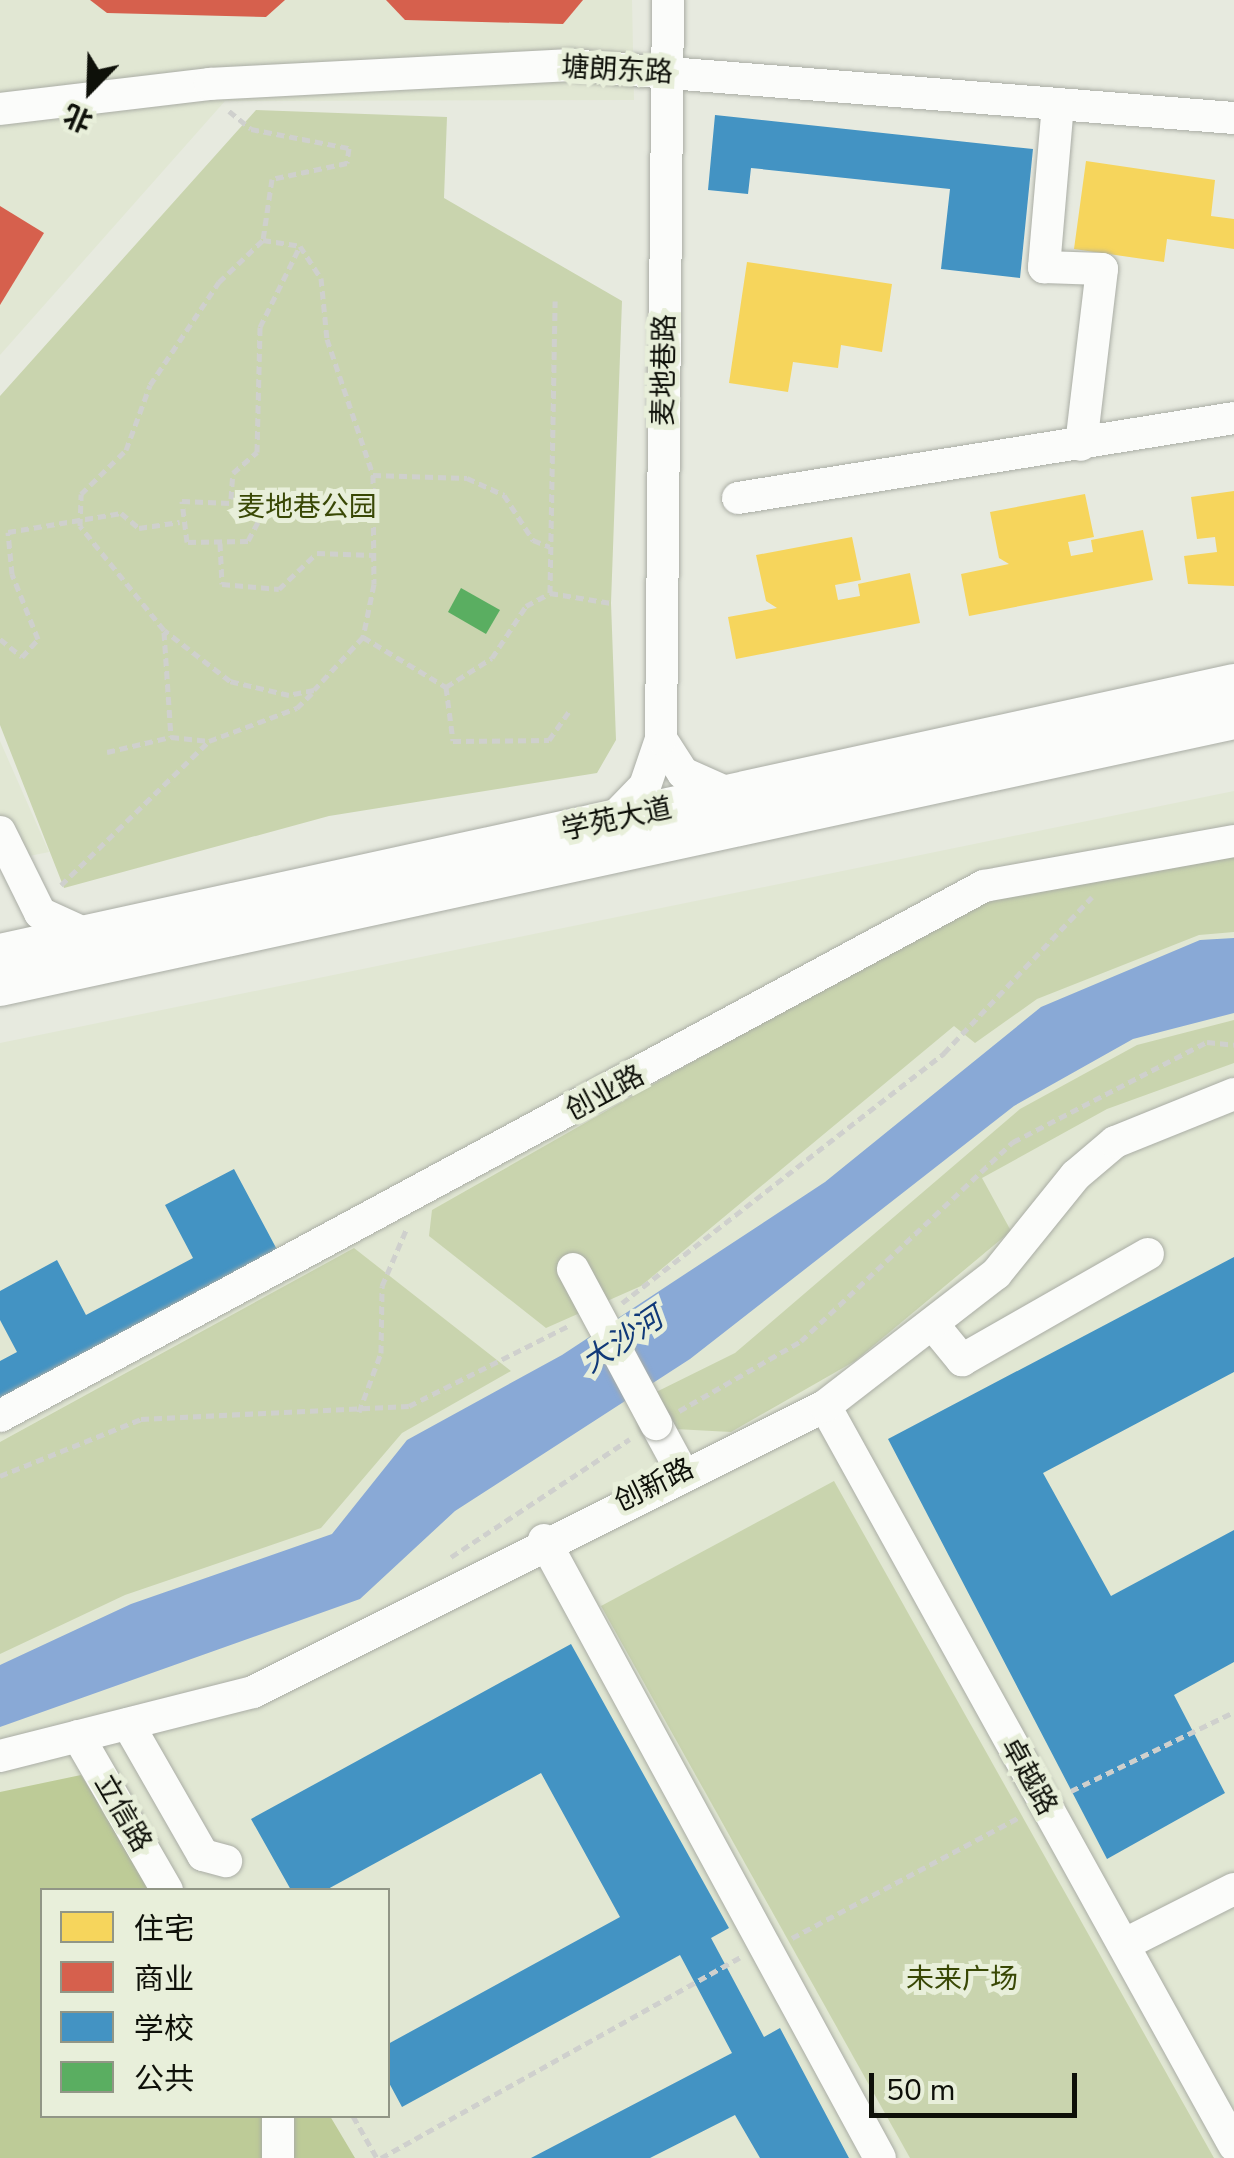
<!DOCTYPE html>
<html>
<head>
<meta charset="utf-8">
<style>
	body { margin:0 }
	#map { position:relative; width:1234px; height:2158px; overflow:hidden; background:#e7eadf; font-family:"Nunito Sans","Noto Sans SC",sans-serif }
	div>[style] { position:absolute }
	.built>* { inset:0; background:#e1e7d3 }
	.green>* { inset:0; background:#c9d4ae }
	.forest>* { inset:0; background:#bdcb97 }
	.water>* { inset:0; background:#89a9d6 }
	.homes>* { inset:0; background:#f6d55c }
	.shops>* { inset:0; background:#d6604d }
	.schools>* { inset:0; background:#4393c3 }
	.public>* { inset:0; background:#5aae61 }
	.path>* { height:5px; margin-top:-2.5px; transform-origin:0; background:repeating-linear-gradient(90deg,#cfd0cd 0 8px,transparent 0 13px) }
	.roads { filter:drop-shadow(0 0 2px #aaada5) drop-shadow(0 0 2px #aaada5) }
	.minor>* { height:32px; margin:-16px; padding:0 16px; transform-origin:16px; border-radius:16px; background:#fbfcfa }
	.major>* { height:40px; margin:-20px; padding:0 20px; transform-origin:20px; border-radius:20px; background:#fbfcfa }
	.bridges { filter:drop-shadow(0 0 2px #aaada5) drop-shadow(0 0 2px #aaada5) }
	.minor-bridge>* { height:32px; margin:-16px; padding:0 16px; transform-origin:16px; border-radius:16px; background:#fbfcfa }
	span { translate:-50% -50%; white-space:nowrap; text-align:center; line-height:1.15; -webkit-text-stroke:10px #e8efda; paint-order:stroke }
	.street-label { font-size:28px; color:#0e1009 }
	.park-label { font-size:28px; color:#394805 }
	.water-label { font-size:30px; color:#103978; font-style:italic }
	.legend { position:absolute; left:40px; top:1888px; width:350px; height:230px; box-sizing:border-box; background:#e8efda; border:2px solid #919686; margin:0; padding:12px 18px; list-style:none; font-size:30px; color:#0e1009 }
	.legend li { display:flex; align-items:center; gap:20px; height:50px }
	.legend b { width:50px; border:2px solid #919686 }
	.north { position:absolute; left:40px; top:40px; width:100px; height:100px; -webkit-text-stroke:8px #e8efda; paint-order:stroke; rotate:203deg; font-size:28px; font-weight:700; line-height:40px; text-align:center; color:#0e1009 }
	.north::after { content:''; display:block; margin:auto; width:35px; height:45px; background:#0e1009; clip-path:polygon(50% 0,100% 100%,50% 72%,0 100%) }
	.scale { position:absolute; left:869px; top:2073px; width:208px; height:45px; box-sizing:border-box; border:5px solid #0e1009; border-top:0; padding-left:12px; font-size:30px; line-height:35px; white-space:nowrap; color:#0e1009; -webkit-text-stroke:8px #e8efda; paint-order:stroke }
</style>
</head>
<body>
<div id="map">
	<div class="built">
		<i style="clip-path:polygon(0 0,632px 0,634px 100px,225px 101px,0 355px)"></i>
		<i style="clip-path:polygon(0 741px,49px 852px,0 862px)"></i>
		<i style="clip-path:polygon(evenodd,1234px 791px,1234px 2158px,0 2158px,0 1043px,1234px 791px,42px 1890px,388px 1890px,388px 2116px,42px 2116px,42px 1890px)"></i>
	</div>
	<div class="green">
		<i style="clip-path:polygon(256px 110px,447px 117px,444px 198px,622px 301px,611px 603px,616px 740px,597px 773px,329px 816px,64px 888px,0 725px,0 396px)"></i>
		<i style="clip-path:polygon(1234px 850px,1234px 932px,1199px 935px,1037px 999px,975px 1043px,954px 1026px,641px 1286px,546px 1328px,429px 1236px,432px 1210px,984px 896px)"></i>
		<i style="clip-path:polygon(1234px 1020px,1234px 1063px,1107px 1109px,982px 1178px,1011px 1231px,855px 1361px,731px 1432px,675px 1429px,640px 1400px,735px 1353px,1020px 1109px,1137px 1045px)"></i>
		<i style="clip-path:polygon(354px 1248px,511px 1371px,402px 1433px,321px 1528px,125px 1595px,0 1654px,0 1442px)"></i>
		<i style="clip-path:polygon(834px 1481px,1214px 2158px,910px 2158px,601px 1606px)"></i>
	</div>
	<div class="forest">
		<i style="clip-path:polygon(81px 1775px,153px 1890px,42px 1890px,42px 2116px,330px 2116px,355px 2158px,0 2158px,0 1792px)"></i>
	</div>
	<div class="water">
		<i style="clip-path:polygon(1234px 938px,1234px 1013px,1133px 1039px,1014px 1106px,690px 1359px,455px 1511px,360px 1599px,0 1727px,0 1665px,131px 1604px,332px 1534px,407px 1440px,562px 1355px,825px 1182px,1041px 1007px,1200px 940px)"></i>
	</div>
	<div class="homes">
		<i style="clip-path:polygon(1086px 161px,1215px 180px,1211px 216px,1234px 219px,1234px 249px,1167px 239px,1164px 262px,1074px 249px)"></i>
		<i style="clip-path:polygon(747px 262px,892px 284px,882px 352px,841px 345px,838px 368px,793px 362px,788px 392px,729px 383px)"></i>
		<i style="clip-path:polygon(1234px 491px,1234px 586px,1188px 584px,1184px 556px,1217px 552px,1215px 537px,1197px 539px,1191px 497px)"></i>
		<i style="clip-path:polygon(1085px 494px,1094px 537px,1068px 542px,1071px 556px,1093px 552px,1091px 540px,1143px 530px,1153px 580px,969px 616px,961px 574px,1009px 564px,999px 558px,990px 512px)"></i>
		<i style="clip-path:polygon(852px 537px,861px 580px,835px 585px,838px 600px,860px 596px,858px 584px,910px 573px,920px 623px,736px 659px,728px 617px,777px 608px,766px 601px,756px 555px)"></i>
	</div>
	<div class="shops">
		<i style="clip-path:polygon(90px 0,285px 0,266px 17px,107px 13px)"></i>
		<i style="clip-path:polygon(386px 0,583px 0,563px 24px,405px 20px)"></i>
		<i style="clip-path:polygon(0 206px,44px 233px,0 305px)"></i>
	</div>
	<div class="schools">
		<i style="clip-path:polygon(715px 115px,1033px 149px,1020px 278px,941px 269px,950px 189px,751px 168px,748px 194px,708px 190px)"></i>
		<i style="clip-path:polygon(234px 1169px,282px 1259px,0 1407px,0 1361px,17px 1352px,0 1320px,0 1291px,57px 1260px,86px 1315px,193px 1258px,165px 1205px)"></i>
		<i style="clip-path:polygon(1234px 1257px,1234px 1372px,1043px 1473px,1111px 1596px,1234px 1530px,1234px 1662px,1174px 1695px,1225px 1793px,1107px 1859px,888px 1439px)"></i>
		<i style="clip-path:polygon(571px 1644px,729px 1928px,711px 1938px,764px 2037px,780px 2028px,849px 2158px,760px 2158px,735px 2115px,650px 2158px,531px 2158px,732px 2053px,680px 1955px,402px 2107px,388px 2081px,388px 2044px,620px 1917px,541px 1773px,326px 1890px,291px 1890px,251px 1819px)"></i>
	</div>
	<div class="public">
		<i style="clip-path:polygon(461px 588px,500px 610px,486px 634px,448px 612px)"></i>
	</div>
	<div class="path">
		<i style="left:229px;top:111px;width:28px;rotate:39deg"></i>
		<i style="left:251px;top:129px;width:100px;rotate:11deg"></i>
		<i style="left:349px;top:148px;width:15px;rotate:98deg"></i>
		<i style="left:347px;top:163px;width:77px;rotate:168deg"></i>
		<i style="left:272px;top:179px;width:62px;rotate:98.4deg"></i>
		<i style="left:373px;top:475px;width:94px;rotate:1.8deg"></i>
		<i style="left:467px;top:478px;width:41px;rotate:24.7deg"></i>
		<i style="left:504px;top:495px;width:54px;rotate:57.2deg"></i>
		<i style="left:533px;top:540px;width:18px;rotate:22deg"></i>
		<i style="left:231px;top:499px;width:26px;rotate:-86deg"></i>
		<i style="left:233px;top:473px;width:32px;rotate:-41deg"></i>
		<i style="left:257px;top:452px;width:125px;rotate:-88.6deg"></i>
		<i style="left:260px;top:327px;width:90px;rotate:-63.7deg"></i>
		<i style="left:182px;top:501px;width:73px;rotate:2.4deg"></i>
		<i style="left:255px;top:504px;width:18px;rotate:81deg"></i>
		<i style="left:258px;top:522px;width:21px;rotate:118deg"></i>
		<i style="left:248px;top:541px;width:61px;rotate:179.1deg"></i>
		<i style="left:187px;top:542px;width:41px;rotate:-97deg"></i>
		<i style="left:220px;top:543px;width:41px;rotate:87.2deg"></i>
		<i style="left:222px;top:584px;width:57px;rotate:5deg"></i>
		<i style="left:279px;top:589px;width:52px;rotate:-43.5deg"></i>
		<i style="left:317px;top:553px;width:56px;rotate:2deg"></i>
		<i style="left:550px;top:593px;width:292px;rotate:-89deg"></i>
		<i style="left:164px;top:632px;width:105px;rotate:86.2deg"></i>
		<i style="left:171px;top:737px;width:38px;rotate:6deg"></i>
		<i style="left:209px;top:741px;width:94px;rotate:-20.6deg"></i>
		<i style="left:297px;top:708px;width:21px;rotate:-45deg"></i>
		<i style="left:363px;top:637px;width:72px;rotate:132.8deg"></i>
		<i style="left:314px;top:690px;width:25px;rotate:169deg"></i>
		<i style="left:289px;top:695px;width:61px;rotate:-166.7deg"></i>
		<i style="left:230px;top:681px;width:83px;rotate:-142.3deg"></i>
		<i style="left:164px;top:630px;width:134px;rotate:-128.9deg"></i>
		<i style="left:80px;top:526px;width:32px;rotate:-88deg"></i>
		<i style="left:81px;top:494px;width:63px;rotate:-44.4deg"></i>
		<i style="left:126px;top:450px;width:69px;rotate:-69.7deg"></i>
		<i style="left:150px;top:385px;width:124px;rotate:-56.2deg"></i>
		<i style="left:219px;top:282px;width:61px;rotate:-43.7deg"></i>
		<i style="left:263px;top:240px;width:37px;rotate:9deg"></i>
		<i style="left:300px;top:246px;width:38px;rotate:57deg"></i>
		<i style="left:321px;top:278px;width:61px;rotate:84.4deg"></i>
		<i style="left:327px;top:339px;width:144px;rotate:71.3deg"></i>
		<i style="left:373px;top:475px;width:109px;rotate:89.5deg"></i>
		<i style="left:374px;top:584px;width:54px;rotate:101.7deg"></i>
		<i style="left:363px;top:637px;width:97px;rotate:31.1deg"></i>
		<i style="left:0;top:639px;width:28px;rotate:39deg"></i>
		<i style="left:22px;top:657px;width:24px;rotate:-48deg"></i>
		<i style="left:38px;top:639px;width:70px;rotate:-111.8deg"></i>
		<i style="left:12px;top:574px;width:42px;rotate:-95.4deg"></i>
		<i style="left:8px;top:532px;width:115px;rotate:-9.5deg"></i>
		<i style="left:121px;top:513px;width:23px;rotate:40deg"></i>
		<i style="left:139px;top:528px;width:41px;rotate:-8.3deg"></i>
		<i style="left:446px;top:687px;width:54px;rotate:-32.2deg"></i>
		<i style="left:492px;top:658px;width:62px;rotate:-56.8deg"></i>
		<i style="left:526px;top:606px;width:27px;rotate:-28deg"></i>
		<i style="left:550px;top:593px;width:62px;rotate:9.3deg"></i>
		<i style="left:446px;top:687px;width:54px;rotate:82.6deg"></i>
		<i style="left:453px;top:741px;width:96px;rotate:-0.6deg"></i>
		<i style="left:549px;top:740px;width:38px;rotate:-55deg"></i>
		<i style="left:107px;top:752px;width:66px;rotate:-13.2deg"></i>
		<i style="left:61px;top:885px;width:206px;rotate:-44.2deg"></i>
		<i style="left:622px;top:1303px;width:408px;rotate:-37.8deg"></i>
		<i style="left:944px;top:1053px;width:215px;rotate:-46.5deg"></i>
		<i style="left:679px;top:1411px;width:141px;rotate:-29.8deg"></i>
		<i style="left:801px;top:1341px;width:291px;rotate:-43.2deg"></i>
		<i style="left:1013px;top:1142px;width:218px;rotate:-27.3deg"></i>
		<i style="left:1207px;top:1042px;width:27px;rotate:6deg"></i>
		<i style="left:359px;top:1412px;width:63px;rotate:-69.6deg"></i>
		<i style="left:381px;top:1353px;width:67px;rotate:-89.1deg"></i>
		<i style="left:382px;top:1286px;width:61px;rotate:-66.8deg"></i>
		<i style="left:0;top:1476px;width:152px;rotate:-22deg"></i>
		<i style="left:141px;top:1419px;width:268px;rotate:-2.8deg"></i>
		<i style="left:409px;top:1406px;width:180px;rotate:-26.7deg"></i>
		<i style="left:451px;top:1557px;width:214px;rotate:-33.4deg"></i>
		<i style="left:1071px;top:1791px;width:181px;rotate:-25.9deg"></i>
		<i style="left:792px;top:1938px;width:259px;rotate:-28deg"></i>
		<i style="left:353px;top:2116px;width:48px;rotate:60.3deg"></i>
		<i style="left:381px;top:2158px;width:411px;rotate:-29.2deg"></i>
	</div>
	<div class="roads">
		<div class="minor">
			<i style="left:1058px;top:104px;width:164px;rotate:94.9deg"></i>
			<i style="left:1044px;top:267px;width:58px;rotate:2deg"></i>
			<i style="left:1102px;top:269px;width:177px;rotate:96.8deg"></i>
			<i style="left:0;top:109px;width:211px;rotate:-6.8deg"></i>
			<i style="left:210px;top:84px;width:360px;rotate:-3deg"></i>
			<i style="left:569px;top:65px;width:667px;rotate:4.56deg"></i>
			<i style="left:738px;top:498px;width:502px;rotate:-9.16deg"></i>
			<i style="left:661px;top:739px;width:40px;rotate:57.1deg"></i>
			<i style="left:683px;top:773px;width:51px;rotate:24.1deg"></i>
			<i style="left:612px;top:820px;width:47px;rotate:-45.9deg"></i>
			<i style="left:645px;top:786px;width:50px;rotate:-71.2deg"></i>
			<i style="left:661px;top:739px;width:739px;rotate:-89.46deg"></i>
			<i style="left:0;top:832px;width:90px;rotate:63.7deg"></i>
			<i style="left:40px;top:913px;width:53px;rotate:24.6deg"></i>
			<i style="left:935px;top:1327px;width:43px;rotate:50.7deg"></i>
			<i style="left:962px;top:1360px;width:214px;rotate:-29.7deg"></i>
			<i style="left:825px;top:1406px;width:845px;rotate:61.04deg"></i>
			<i style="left:0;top:1416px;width:1118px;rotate:-28.31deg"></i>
			<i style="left:984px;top:886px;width:254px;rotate:-10.2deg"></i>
			<i style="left:656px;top:1424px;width:52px;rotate:61.5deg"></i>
			<i style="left:544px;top:1540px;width:703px;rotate:61.47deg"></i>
			<i style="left:128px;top:1724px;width:151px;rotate:60.2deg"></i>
			<i style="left:203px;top:1855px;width:24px;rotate:15deg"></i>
			<i style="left:78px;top:1736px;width:178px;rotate:60deg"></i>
			<i style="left:0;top:1756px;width:261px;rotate:-14.2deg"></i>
			<i style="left:253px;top:1692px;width:640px;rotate:-26.57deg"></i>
			<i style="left:825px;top:1406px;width:216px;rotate:-37.7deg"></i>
			<i style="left:996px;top:1274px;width:127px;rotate:-51.1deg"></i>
			<i style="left:1076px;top:1175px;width:51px;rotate:-40.2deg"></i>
			<i style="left:1115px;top:1142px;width:128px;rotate:-22deg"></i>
			<i style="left:1133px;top:1940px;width:113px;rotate:-26.8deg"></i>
			<i style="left:278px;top:2158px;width:42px;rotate:-90deg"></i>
		</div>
		<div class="major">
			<i style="left:0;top:954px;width:1263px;rotate:-12.34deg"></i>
			<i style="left:0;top:986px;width:1263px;rotate:-12.21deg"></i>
		</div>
	</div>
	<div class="bridges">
		<div class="minor-bridge">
			<i style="left:573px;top:1269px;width:176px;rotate:61.8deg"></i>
		</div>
	</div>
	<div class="street-label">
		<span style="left:617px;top:70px;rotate:3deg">塘朗东路</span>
		<span style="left:664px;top:370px;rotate:-89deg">麦地巷路</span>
		<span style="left:617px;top:819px;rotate:-12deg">学苑大道</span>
		<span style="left:605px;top:1093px;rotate:-28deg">创业路</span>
		<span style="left:654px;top:1485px;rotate:-26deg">创新路</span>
		<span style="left:1029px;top:1776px;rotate:61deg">卓越路</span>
		<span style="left:123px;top:1813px;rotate:60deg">立信路</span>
	</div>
	<div class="park-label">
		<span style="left:307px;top:507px">麦地巷公园</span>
		<span style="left:962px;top:1979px">未来广场</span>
	</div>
	<div class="water-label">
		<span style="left:623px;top:1341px;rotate:-34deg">大沙河</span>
	</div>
	<ul class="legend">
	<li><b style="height:28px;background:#f6d55c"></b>住宅</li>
	<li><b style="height:28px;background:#d6604d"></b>商业</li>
	<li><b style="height:28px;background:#4393c3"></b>学校</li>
	<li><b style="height:28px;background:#5aae61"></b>公共</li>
	</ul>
	<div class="north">北</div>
	<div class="scale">50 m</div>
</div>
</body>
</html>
